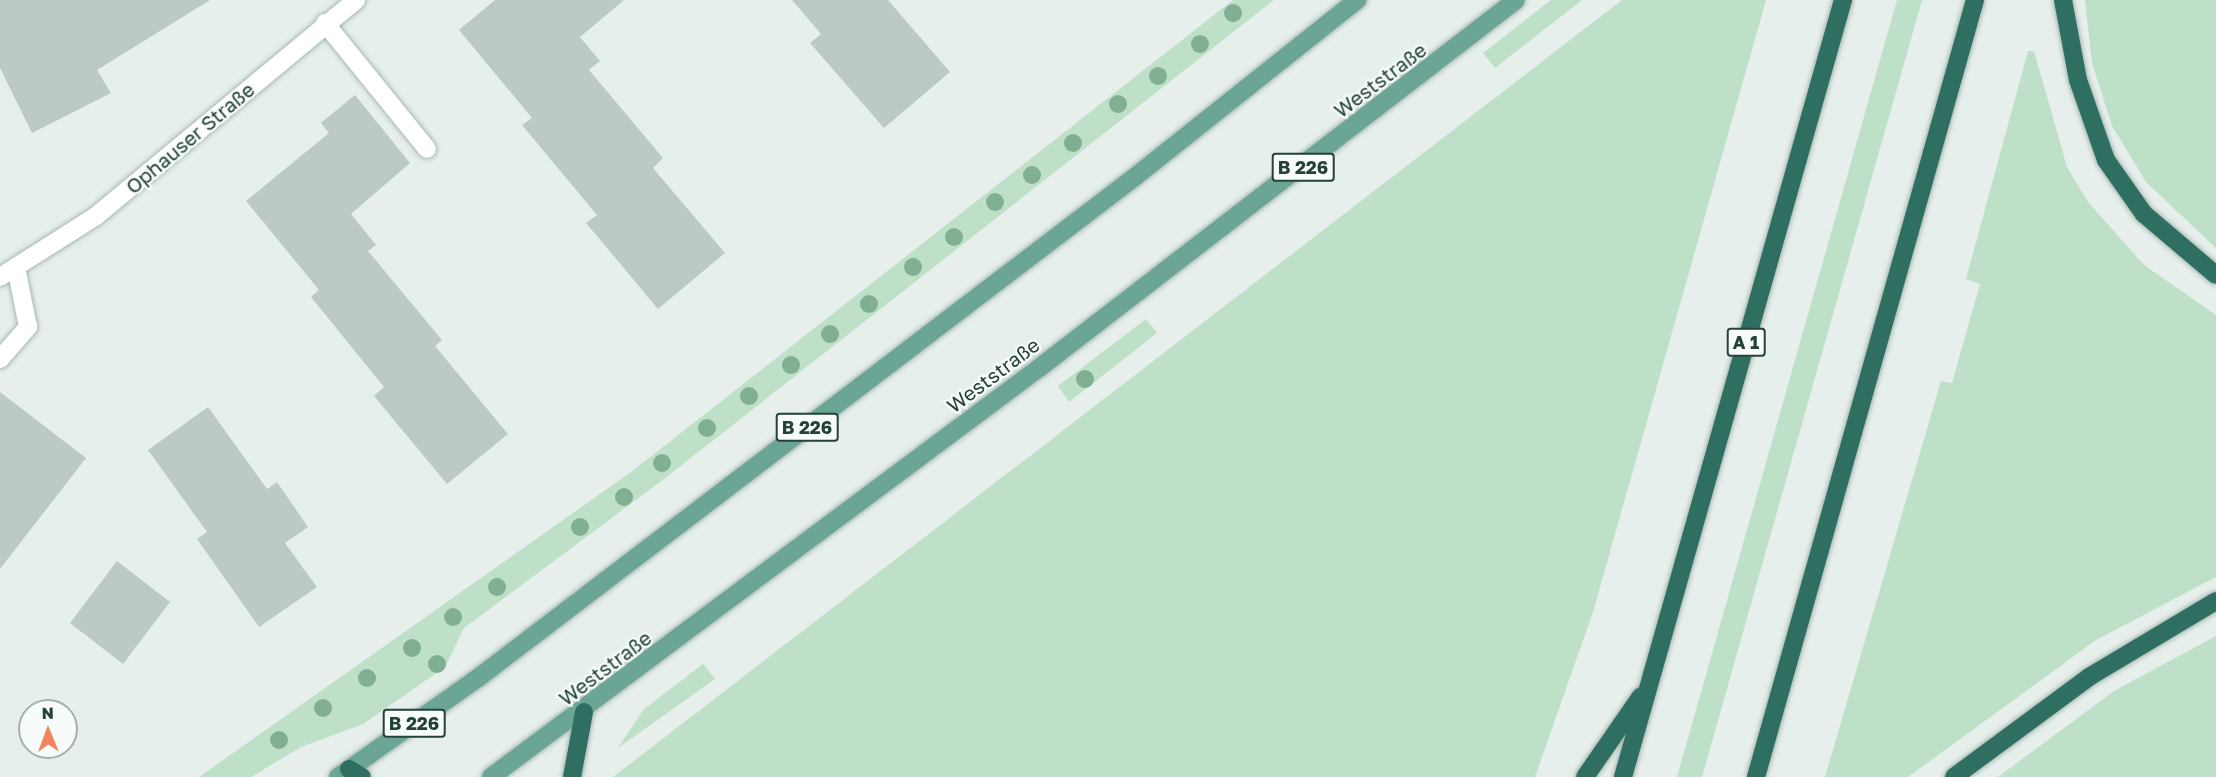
<!DOCTYPE html>
<html>
<head>
<meta charset="utf-8">
<style>
	body { margin:0 }
	#map { position:relative; width:2216px; height:777px; overflow:hidden; background:#e6efeb; font-family:"Golos Text",sans-serif }
	div>[style] { position:absolute }
	.green>* { inset:0; background:#bfe0c8 }
	.building>* { inset:0; background:#bbcac4 }
	.roads { filter:drop-shadow(0 0 2px #a8b8b2) drop-shadow(0 0 2px #a8b8b2) }
	.service>* { height:18px; margin:-9px; padding:0 9px; transform-origin:9px; border-radius:9px; background:#fff }
	.minor>* { height:18px; margin:-9px; padding:0 9px; transform-origin:9px; border-radius:9px; background:#fff }
	.primary>* { height:18px; margin:-9px; padding:0 9px; transform-origin:9px; border-radius:9px; background:#6aa596 }
	.motorway>* { height:18px; margin:-9px; padding:0 9px; transform-origin:9px; border-radius:9px; background:#2f6f62 }
	.trees>* { width:18px; height:18px; margin:-9px; border-radius:50%; background:#80af93 }
	span { translate:-50% -50%; white-space:nowrap; text-align:center; line-height:1.15; -webkit-text-stroke:4.5px #f7fbf9; paint-order:stroke }
	.shield-label span { padding:2px 4px; background:#f7fbf9; border:2px solid; border-radius:4px; -webkit-text-stroke-width:0 }
	.shield-label { font-size:18px; color:#24423a; font-weight:700 }
	.street-label { font-size:20px; color:#24423a }
	.north { position:absolute; left:18px; top:699px; width:60px; height:60px; box-sizing:border-box; background:#f7fbf9; border:2px solid #a3b1ad; border-radius:50%; rotate:359deg; font-size:16px; font-weight:700; line-height:24px; text-align:center; color:#24423a }
	.north::after { content:''; display:block; margin:auto; width:21px; height:27px; background:#f4845f; clip-path:polygon(50% 0,100% 100%,50% 72%,0 100%) }
</style>
</head>
<body>
<div id="map">
	<div class="green">
		<i style="clip-path:polygon(1233px 0,1274px 0,664px 479px,464px 628px,445px 667px,363px 724px,301px 747px,251px 777px,199px 777px,631px 472px)"></i>
		<i style="clip-path:polygon(1551px 0,1582px 0,1495px 68px,1483px 53px)"></i>
		<i style="clip-path:polygon(1622px 0,1766px 0,1593px 612px,1535px 777px,613px 777px)"></i>
		<i style="clip-path:polygon(1897px 0,1922px 0,1702px 777px,1677px 777px)"></i>
		<i style="clip-path:polygon(2085px 0,2216px 0,2216px 248px,2146px 182px,2112px 126px,2092px 63px)"></i>
		<i style="clip-path:polygon(2028px 51px,2034px 51px,2067px 167px,2088px 202px,2144px 265px,2216px 315px,2216px 577px,2096px 640px,1908px 777px,1825px 777px,1941px 381px,1952px 383px,1980px 284px,1966px 279px)"></i>
		<i style="clip-path:polygon(1146px 319px,1157px 333px,1069px 402px,1058px 386px)"></i>
		<i style="clip-path:polygon(2216px 636px,2216px 777px,1998px 777px,2114px 691px)"></i>
		<i style="clip-path:polygon(703px 664px,715px 679px,618px 748px,643px 710px)"></i>
	</div>
	<div class="building">
		<i style="clip-path:polygon(0 0,210px 0,97px 70px,111px 93px,32px 133px,0 68px)"></i>
		<i style="clip-path:polygon(495px 0,624px 0,580px 37px,600px 61px,589px 70px,663px 158px,653px 168px,725px 253px,658px 309px,586px 223px,597px 215px,522px 125px,532px 118px,459px 30px)"></i>
		<i style="clip-path:polygon(792px 0,888px 0,950px 72px,884px 128px,810px 43px,821px 34px)"></i>
		<i style="clip-path:polygon(355px 95px,410px 163px,351px 214px,376px 245px,368px 251px,442px 340px,435px 346px,508px 434px,447px 484px,374px 396px,384px 387px,311px 297px,319px 290px,246px 201px,329px 133px,321px 123px)"></i>
		<i style="clip-path:polygon(0 392px,86px 458px,0 569px)"></i>
		<i style="clip-path:polygon(208px 407px,267px 489px,277px 482px,308px 527px,285px 543px,317px 587px,259px 627px,197px 539px,207px 532px,148px 450px)"></i>
		<i style="clip-path:polygon(117px 561px,170px 602px,123px 664px,70px 623px)"></i>
	</div>
	<div class="roads">
		<div class="service">
			<i style="left:325px;top:23px;width:162px;rotate:51deg"></i>
		</div>
		<div class="minor">
			<i style="left:0;top:277px;width:114px;rotate:-32.4deg"></i>
			<i style="left:96px;top:216px;width:338px;rotate:-39.7deg"></i>
			<i style="left:0;top:359px;width:43px;rotate:-48.8deg"></i>
			<i style="left:28px;top:327px;width:61px;rotate:-101.3deg"></i>
		</div>
		<div class="primary">
			<i style="left:338px;top:777px;width:171px;rotate:-35.3deg"></i>
			<i style="left:478px;top:678px;width:828px;rotate:-37.34deg"></i>
			<i style="left:1136px;top:176px;width:283px;rotate:-38.5deg"></i>
			<i style="left:491px;top:777px;width:684px;rotate:-36.74deg"></i>
			<i style="left:1039px;top:368px;width:602px;rotate:-37.65deg"></i>
		</div>
		<div class="motorway">
			<i style="left:2063px;top:0;width:81px;rotate:79.4deg"></i>
			<i style="left:2078px;top:80px;width:85px;rotate:70.7deg"></i>
			<i style="left:2106px;top:160px;width:66px;rotate:54.9deg"></i>
			<i style="left:2144px;top:214px;width:94px;rotate:40.3deg"></i>
			<i style="left:349px;top:769px;width:15px;rotate:32deg"></i>
			<i style="left:572px;top:777px;width:66px;rotate:-79.5deg"></i>
			<i style="left:1585px;top:777px;width:98px;rotate:-55.3deg"></i>
			<i style="left:1623px;top:777px;width:808px;rotate:-74.19deg"></i>
			<i style="left:1756px;top:777px;width:807px;rotate:-74.26deg"></i>
			<i style="left:1954px;top:777px;width:168px;rotate:-36.5deg"></i>
			<i style="left:2089px;top:677px;width:148px;rotate:-30.9deg"></i>
		</div>
	</div>
	<div class="trees">
		<i style="left:1233px;top:13px"></i>
		<i style="left:1200px;top:44px"></i>
		<i style="left:1158px;top:76px"></i>
		<i style="left:1118px;top:104px"></i>
		<i style="left:1073px;top:143px"></i>
		<i style="left:1032px;top:175px"></i>
		<i style="left:995px;top:202px"></i>
		<i style="left:954px;top:237px"></i>
		<i style="left:913px;top:267px"></i>
		<i style="left:869px;top:304px"></i>
		<i style="left:830px;top:334px"></i>
		<i style="left:791px;top:365px"></i>
		<i style="left:1085px;top:379px"></i>
		<i style="left:749px;top:396px"></i>
		<i style="left:707px;top:428px"></i>
		<i style="left:662px;top:463px"></i>
		<i style="left:624px;top:497px"></i>
		<i style="left:580px;top:527px"></i>
		<i style="left:497px;top:587px"></i>
		<i style="left:453px;top:617px"></i>
		<i style="left:412px;top:648px"></i>
		<i style="left:437px;top:664px"></i>
		<i style="left:367px;top:678px"></i>
		<i style="left:323px;top:708px"></i>
		<i style="left:279px;top:740px"></i>
	</div>
	<div class="shield-label">
		<span style="left:1303px;top:167px">B 226</span>
		<span style="left:1746px;top:342px">A 1</span>
		<span style="left:807px;top:427px">B 226</span>
		<span style="left:414px;top:723px">B 226</span>
	</div>
	<div class="street-label">
		<span style="left:1380px;top:80px;rotate:-37deg">Weststraße</span>
		<span style="left:190px;top:138px;rotate:-40deg">Ophauser Straße</span>
		<span style="left:993px;top:375px;rotate:-37deg">Weststraße</span>
		<span style="left:605px;top:668px;rotate:-37deg">Weststraße</span>
	</div>
	<div class="north">N</div>
</div>
</body>
</html>
